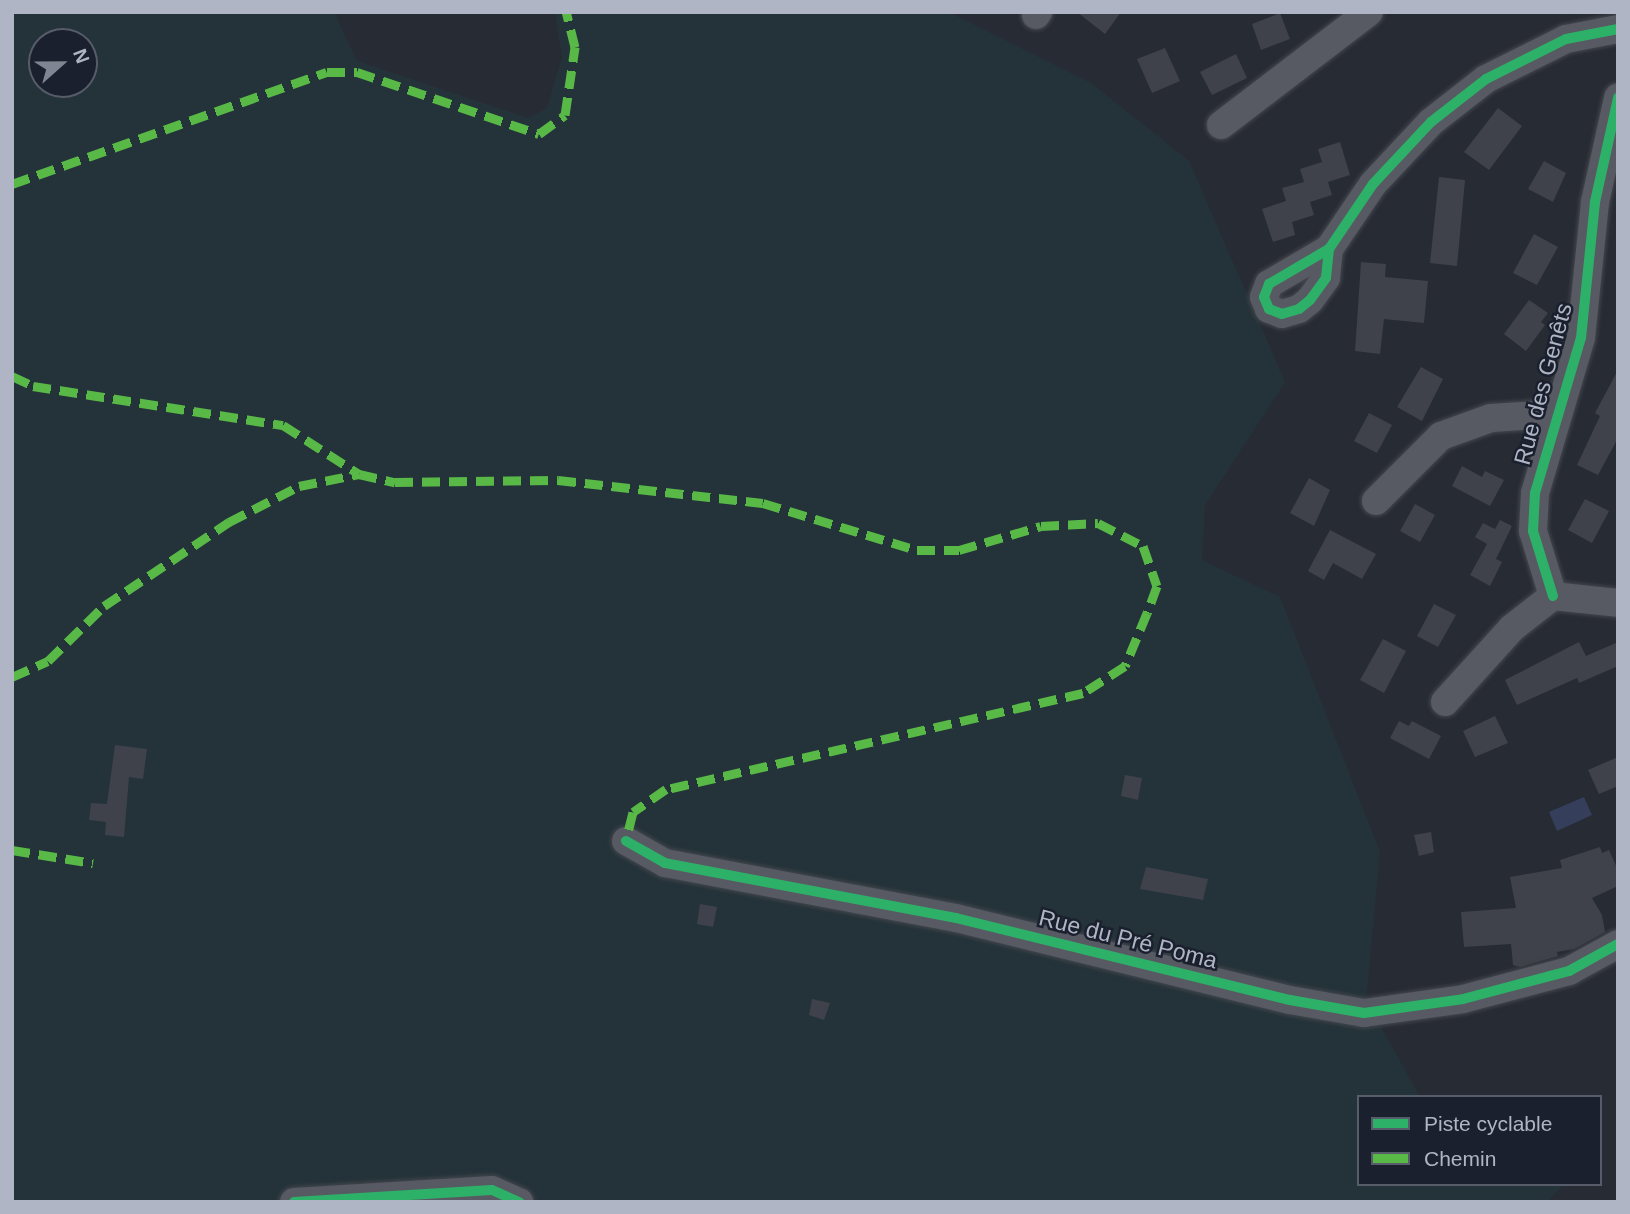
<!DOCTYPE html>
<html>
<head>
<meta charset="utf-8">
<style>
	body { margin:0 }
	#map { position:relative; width:1630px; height:1214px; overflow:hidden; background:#272b34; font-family:Arial,sans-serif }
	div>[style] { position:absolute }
	.green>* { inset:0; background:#243339 }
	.water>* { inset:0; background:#353f5c }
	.building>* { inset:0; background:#3f424a }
	.roads { filter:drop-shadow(0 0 2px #43464d) drop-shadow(0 0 2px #43464d) }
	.minor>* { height:28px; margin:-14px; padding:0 14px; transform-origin:14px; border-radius:14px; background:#575a62 }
	.quiet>* { height:9px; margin-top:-4.5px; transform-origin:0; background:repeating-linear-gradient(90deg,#58b947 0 18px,transparent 0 27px) }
	.cycleway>* { height:10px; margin:-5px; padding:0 5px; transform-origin:5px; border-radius:5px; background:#2db169 }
	span { translate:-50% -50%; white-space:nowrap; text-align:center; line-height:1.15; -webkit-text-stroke:5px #1b202e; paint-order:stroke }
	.street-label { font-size:23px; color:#b0b5c5 }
	.frame { position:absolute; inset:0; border:14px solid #b0b5c5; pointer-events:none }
	.legend { position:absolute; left:1357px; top:1095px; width:245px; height:91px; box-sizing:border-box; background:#1b202e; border:2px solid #575c6a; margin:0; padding:9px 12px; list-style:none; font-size:21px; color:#b0b5c5 }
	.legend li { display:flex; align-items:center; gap:14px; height:35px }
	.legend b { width:35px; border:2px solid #575c6a }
	.north { position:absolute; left:28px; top:28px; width:70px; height:70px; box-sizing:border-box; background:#1b202e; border:2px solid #575c6a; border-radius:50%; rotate:69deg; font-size:19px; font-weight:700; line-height:28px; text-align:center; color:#b0b5c5 }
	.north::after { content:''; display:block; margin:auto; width:24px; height:32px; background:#808592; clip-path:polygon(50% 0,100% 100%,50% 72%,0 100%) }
</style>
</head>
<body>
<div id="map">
	<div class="green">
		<i style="clip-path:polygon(evenodd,12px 12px,334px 12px,357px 61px,528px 118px,547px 108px,562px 57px,555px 12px,949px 12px,1091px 83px,1189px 161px,1285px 382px,1205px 505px,1202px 560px,1280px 597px,1380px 852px,1366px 1000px,1420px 1097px,1359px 1097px,1359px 1184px,1564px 1184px,1547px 1202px,12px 1202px,12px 12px,42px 42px,84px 42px,84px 84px,42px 84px,42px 42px)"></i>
	</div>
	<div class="water">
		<i style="clip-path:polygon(1584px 797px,1592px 815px,1557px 831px,1549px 812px)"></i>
	</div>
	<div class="building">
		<i style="clip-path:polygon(1077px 12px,1121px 12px,1105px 34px)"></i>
		<i style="clip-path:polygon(1280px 13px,1290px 39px,1261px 50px,1252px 24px)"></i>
		<i style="clip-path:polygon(1165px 48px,1180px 81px,1152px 93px,1137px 59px)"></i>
		<i style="clip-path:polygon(1236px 54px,1247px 78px,1212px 95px,1200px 72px)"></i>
		<i style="clip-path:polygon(1498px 108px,1522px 126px,1489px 170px,1464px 152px)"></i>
		<i style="clip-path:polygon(1340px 142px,1350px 175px,1328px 182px,1332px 195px,1310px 202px,1314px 215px,1292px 222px,1295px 235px,1273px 242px,1262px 209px,1286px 201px,1282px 188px,1304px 182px,1300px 169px,1322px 162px,1318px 149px)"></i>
		<i style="clip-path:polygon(1544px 161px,1566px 173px,1553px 202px,1528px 189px)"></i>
		<i style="clip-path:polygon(1439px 177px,1465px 180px,1457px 266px,1430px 263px)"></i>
		<i style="clip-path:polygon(1534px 234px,1558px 247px,1537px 285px,1513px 273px)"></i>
		<i style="clip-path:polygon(1361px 262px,1386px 264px,1385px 277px,1428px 281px,1424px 323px,1384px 319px,1380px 354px,1355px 351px)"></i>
		<i style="clip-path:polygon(1529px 300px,1548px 313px,1541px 322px,1545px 325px,1526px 351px,1504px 334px)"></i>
		<i style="clip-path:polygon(1421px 367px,1443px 379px,1422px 421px,1397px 407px)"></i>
		<i style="clip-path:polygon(1618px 370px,1618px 438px,1598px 475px,1577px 465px,1600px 416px,1595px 413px)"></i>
		<i style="clip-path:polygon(1369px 413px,1392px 425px,1377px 453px,1354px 441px)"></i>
		<i style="clip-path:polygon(1462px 466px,1482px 477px,1485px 471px,1504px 480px,1490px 506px,1452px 486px)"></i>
		<i style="clip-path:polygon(1309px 478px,1330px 490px,1314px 526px,1290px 513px)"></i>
		<i style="clip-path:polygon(1585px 499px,1609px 511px,1592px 543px,1568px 530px)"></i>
		<i style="clip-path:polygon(1415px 504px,1435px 515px,1420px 542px,1400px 531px)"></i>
		<i style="clip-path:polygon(1500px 520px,1512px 526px,1496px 559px,1502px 562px,1490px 586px,1470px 575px,1487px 544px,1475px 537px,1483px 523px,1495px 529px)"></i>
		<i style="clip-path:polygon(1330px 530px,1376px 554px,1362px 579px,1333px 563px,1324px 580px,1308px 571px)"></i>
		<i style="clip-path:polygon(1434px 604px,1456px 615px,1438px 647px,1417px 636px)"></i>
		<i style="clip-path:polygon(1383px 639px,1406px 651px,1384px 693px,1360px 680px)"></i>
		<i style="clip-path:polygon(1579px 642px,1586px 656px,1618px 642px,1618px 666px,1579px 683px,1577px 678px,1517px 705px,1505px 680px)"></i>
		<i style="clip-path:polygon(1495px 716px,1508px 743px,1475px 757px,1463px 731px)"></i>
		<i style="clip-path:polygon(1399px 721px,1409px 726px,1412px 721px,1441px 736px,1429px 759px,1390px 738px)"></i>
		<i style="clip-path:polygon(115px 745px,147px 749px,143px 779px,129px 777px,124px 837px,105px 835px,106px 822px,89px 820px,91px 803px,107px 804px)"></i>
		<i style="clip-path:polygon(1618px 757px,1618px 786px,1599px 794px,1588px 770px)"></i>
		<i style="clip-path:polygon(1125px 775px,1142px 778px,1138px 800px,1121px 796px)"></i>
		<i style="clip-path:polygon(1431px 832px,1434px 852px,1419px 856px,1414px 835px)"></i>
		<i style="clip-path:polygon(1600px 847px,1602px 853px,1609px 850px,1618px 870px,1618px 886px,1592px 898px,1602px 915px,1605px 932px,1574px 949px,1557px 952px,1558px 956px,1520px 967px,1513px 965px,1511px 944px,1464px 947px,1461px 912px,1516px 908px,1510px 877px,1562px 868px,1560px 860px)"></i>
		<i style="clip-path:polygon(1146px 867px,1208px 879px,1203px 900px,1140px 889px)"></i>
		<i style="clip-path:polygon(700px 904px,717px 907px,713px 927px,697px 924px)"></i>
		<i style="clip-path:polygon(812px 999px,830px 1003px,824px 1020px,809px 1015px)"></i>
	</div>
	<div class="roads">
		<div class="minor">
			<i style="left:1036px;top:15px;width:4px;rotate:-56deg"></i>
			<i style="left:1221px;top:125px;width:186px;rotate:-37.4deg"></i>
			<i style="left:1329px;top:249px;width:29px;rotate:96deg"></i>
			<i style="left:1326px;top:278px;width:27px;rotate:126deg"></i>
			<i style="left:1310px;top:300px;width:14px;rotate:141deg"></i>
			<i style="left:1299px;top:309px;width:18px;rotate:164deg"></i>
			<i style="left:1282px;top:314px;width:14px;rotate:-159deg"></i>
			<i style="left:1269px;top:309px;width:13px;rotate:-113deg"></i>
			<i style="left:1264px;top:297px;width:14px;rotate:-69deg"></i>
			<i style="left:1269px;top:284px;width:69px;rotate:-30.3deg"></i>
			<i style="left:1329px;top:249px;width:78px;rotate:-55.9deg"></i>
			<i style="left:1373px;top:184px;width:85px;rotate:-46.9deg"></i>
			<i style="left:1431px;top:122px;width:70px;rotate:-38deg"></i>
			<i style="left:1486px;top:79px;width:89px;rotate:-26.6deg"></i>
			<i style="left:1566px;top:39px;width:53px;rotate:-10.9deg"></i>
			<i style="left:1376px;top:501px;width:92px;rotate:-45deg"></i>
			<i style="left:1441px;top:436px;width:53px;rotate:-19.8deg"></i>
			<i style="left:1491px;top:418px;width:46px;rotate:-3.7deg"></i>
			<i style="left:1537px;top:415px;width:20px;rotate:11deg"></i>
			<i style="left:1553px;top:596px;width:68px;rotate:-107.1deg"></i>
			<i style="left:1533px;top:531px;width:38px;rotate:-87deg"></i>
			<i style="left:1535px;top:493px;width:162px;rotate:-73.5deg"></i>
			<i style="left:1581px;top:338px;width:137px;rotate:-84.1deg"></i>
			<i style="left:1595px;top:202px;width:107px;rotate:-77.5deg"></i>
			<i style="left:1553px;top:596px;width:65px;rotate:6.1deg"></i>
			<i style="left:1445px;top:702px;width:100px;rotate:-47.8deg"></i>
			<i style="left:1512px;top:628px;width:52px;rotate:-38deg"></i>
			<i style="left:626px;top:841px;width:45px;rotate:29.4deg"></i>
			<i style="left:665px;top:863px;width:296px;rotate:10.7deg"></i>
			<i style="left:956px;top:918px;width:344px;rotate:13.8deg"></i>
			<i style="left:1290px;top:1000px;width:75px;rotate:10deg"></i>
			<i style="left:1364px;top:1013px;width:100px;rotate:-8deg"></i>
			<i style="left:1463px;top:999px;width:110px;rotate:-14.8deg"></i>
			<i style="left:1569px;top:971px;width:56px;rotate:-28.9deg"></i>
			<i style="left:294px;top:1202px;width:198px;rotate:-3.5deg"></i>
			<i style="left:492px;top:1190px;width:30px;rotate:24deg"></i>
		</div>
	</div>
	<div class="quiet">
		<i style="left:12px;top:184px;width:334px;rotate:-19.6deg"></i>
		<i style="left:327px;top:72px;width:30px"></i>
		<i style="left:357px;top:72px;width:192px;rotate:18.8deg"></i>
		<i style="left:539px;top:134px;width:32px;rotate:-36deg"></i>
		<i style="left:565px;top:115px;width:69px;rotate:-81.6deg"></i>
		<i style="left:575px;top:47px;width:36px;rotate:-104deg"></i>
		<i style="left:12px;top:376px;width:23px;rotate:25deg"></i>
		<i style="left:33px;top:386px;width:253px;rotate:8.9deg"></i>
		<i style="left:283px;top:425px;width:90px;rotate:32.8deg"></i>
		<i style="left:359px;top:474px;width:37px;rotate:13deg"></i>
		<i style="left:395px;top:482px;width:163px;rotate:-0.7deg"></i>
		<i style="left:558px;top:480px;width:206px;rotate:6.4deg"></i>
		<i style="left:763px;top:503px;width:161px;rotate:17deg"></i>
		<i style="left:917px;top:550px;width:42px"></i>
		<i style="left:959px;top:550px;width:85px;rotate:-16.3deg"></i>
		<i style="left:1041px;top:526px;width:57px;rotate:-3deg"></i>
		<i style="left:1098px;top:523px;width:51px;rotate:27.1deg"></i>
		<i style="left:1143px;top:546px;width:42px;rotate:70.7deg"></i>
		<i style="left:1157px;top:586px;width:29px;rotate:110deg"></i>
		<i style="left:1147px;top:613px;width:57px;rotate:112.5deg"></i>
		<i style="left:1125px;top:666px;width:50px;rotate:147.3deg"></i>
		<i style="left:1083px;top:693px;width:428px;rotate:167deg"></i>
		<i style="left:666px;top:789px;width:40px;rotate:145.1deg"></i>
		<i style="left:633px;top:812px;width:30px;rotate:104deg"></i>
		<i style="left:12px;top:677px;width:39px;rotate:-24deg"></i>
		<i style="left:48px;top:661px;width:78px;rotate:-44.5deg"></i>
		<i style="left:104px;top:606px;width:151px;rotate:-33.9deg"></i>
		<i style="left:229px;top:522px;width:79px;rotate:-27.2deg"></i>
		<i style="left:299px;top:486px;width:61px;rotate:-11.3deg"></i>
		<i style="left:12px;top:850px;width:82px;rotate:9.1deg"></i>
	</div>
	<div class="cycleway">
		<i style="left:1329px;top:249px;width:29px;rotate:96deg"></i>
		<i style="left:1326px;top:278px;width:27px;rotate:126deg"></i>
		<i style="left:1310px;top:300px;width:14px;rotate:141deg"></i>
		<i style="left:1299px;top:309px;width:18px;rotate:164deg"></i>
		<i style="left:1282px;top:314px;width:14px;rotate:-159deg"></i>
		<i style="left:1269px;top:309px;width:13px;rotate:-113deg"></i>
		<i style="left:1264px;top:297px;width:14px;rotate:-69deg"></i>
		<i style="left:1269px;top:284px;width:69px;rotate:-30.3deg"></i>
		<i style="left:1329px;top:249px;width:78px;rotate:-55.9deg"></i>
		<i style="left:1373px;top:184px;width:85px;rotate:-46.9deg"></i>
		<i style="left:1431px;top:122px;width:70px;rotate:-38deg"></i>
		<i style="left:1486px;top:79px;width:89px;rotate:-26.6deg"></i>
		<i style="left:1566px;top:39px;width:53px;rotate:-10.9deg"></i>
		<i style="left:1553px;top:596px;width:68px;rotate:-107.1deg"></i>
		<i style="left:1533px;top:531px;width:38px;rotate:-87deg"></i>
		<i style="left:1535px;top:493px;width:162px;rotate:-73.5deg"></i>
		<i style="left:1581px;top:338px;width:137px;rotate:-84.1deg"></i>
		<i style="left:1595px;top:202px;width:107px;rotate:-77.5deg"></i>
		<i style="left:626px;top:841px;width:45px;rotate:29.4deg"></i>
		<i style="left:665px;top:863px;width:296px;rotate:10.7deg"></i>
		<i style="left:956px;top:918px;width:344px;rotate:13.8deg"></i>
		<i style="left:1290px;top:1000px;width:75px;rotate:10deg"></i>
		<i style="left:1364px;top:1013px;width:100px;rotate:-8deg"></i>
		<i style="left:1463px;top:999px;width:110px;rotate:-14.8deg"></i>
		<i style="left:1569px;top:971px;width:56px;rotate:-28.9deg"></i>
		<i style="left:294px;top:1202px;width:198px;rotate:-3.5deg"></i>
		<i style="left:492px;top:1190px;width:30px;rotate:24deg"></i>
	</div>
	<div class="street-label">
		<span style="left:1543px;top:384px;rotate:-75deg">Rue des Genêts</span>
		<span style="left:1128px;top:939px;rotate:14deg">Rue du Pré Poma</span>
	</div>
	<div class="frame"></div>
	<ul class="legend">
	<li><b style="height:9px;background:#2db169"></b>Piste cyclable</li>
	<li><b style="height:9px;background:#58b947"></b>Chemin</li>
	</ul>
	<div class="north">N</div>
</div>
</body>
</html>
